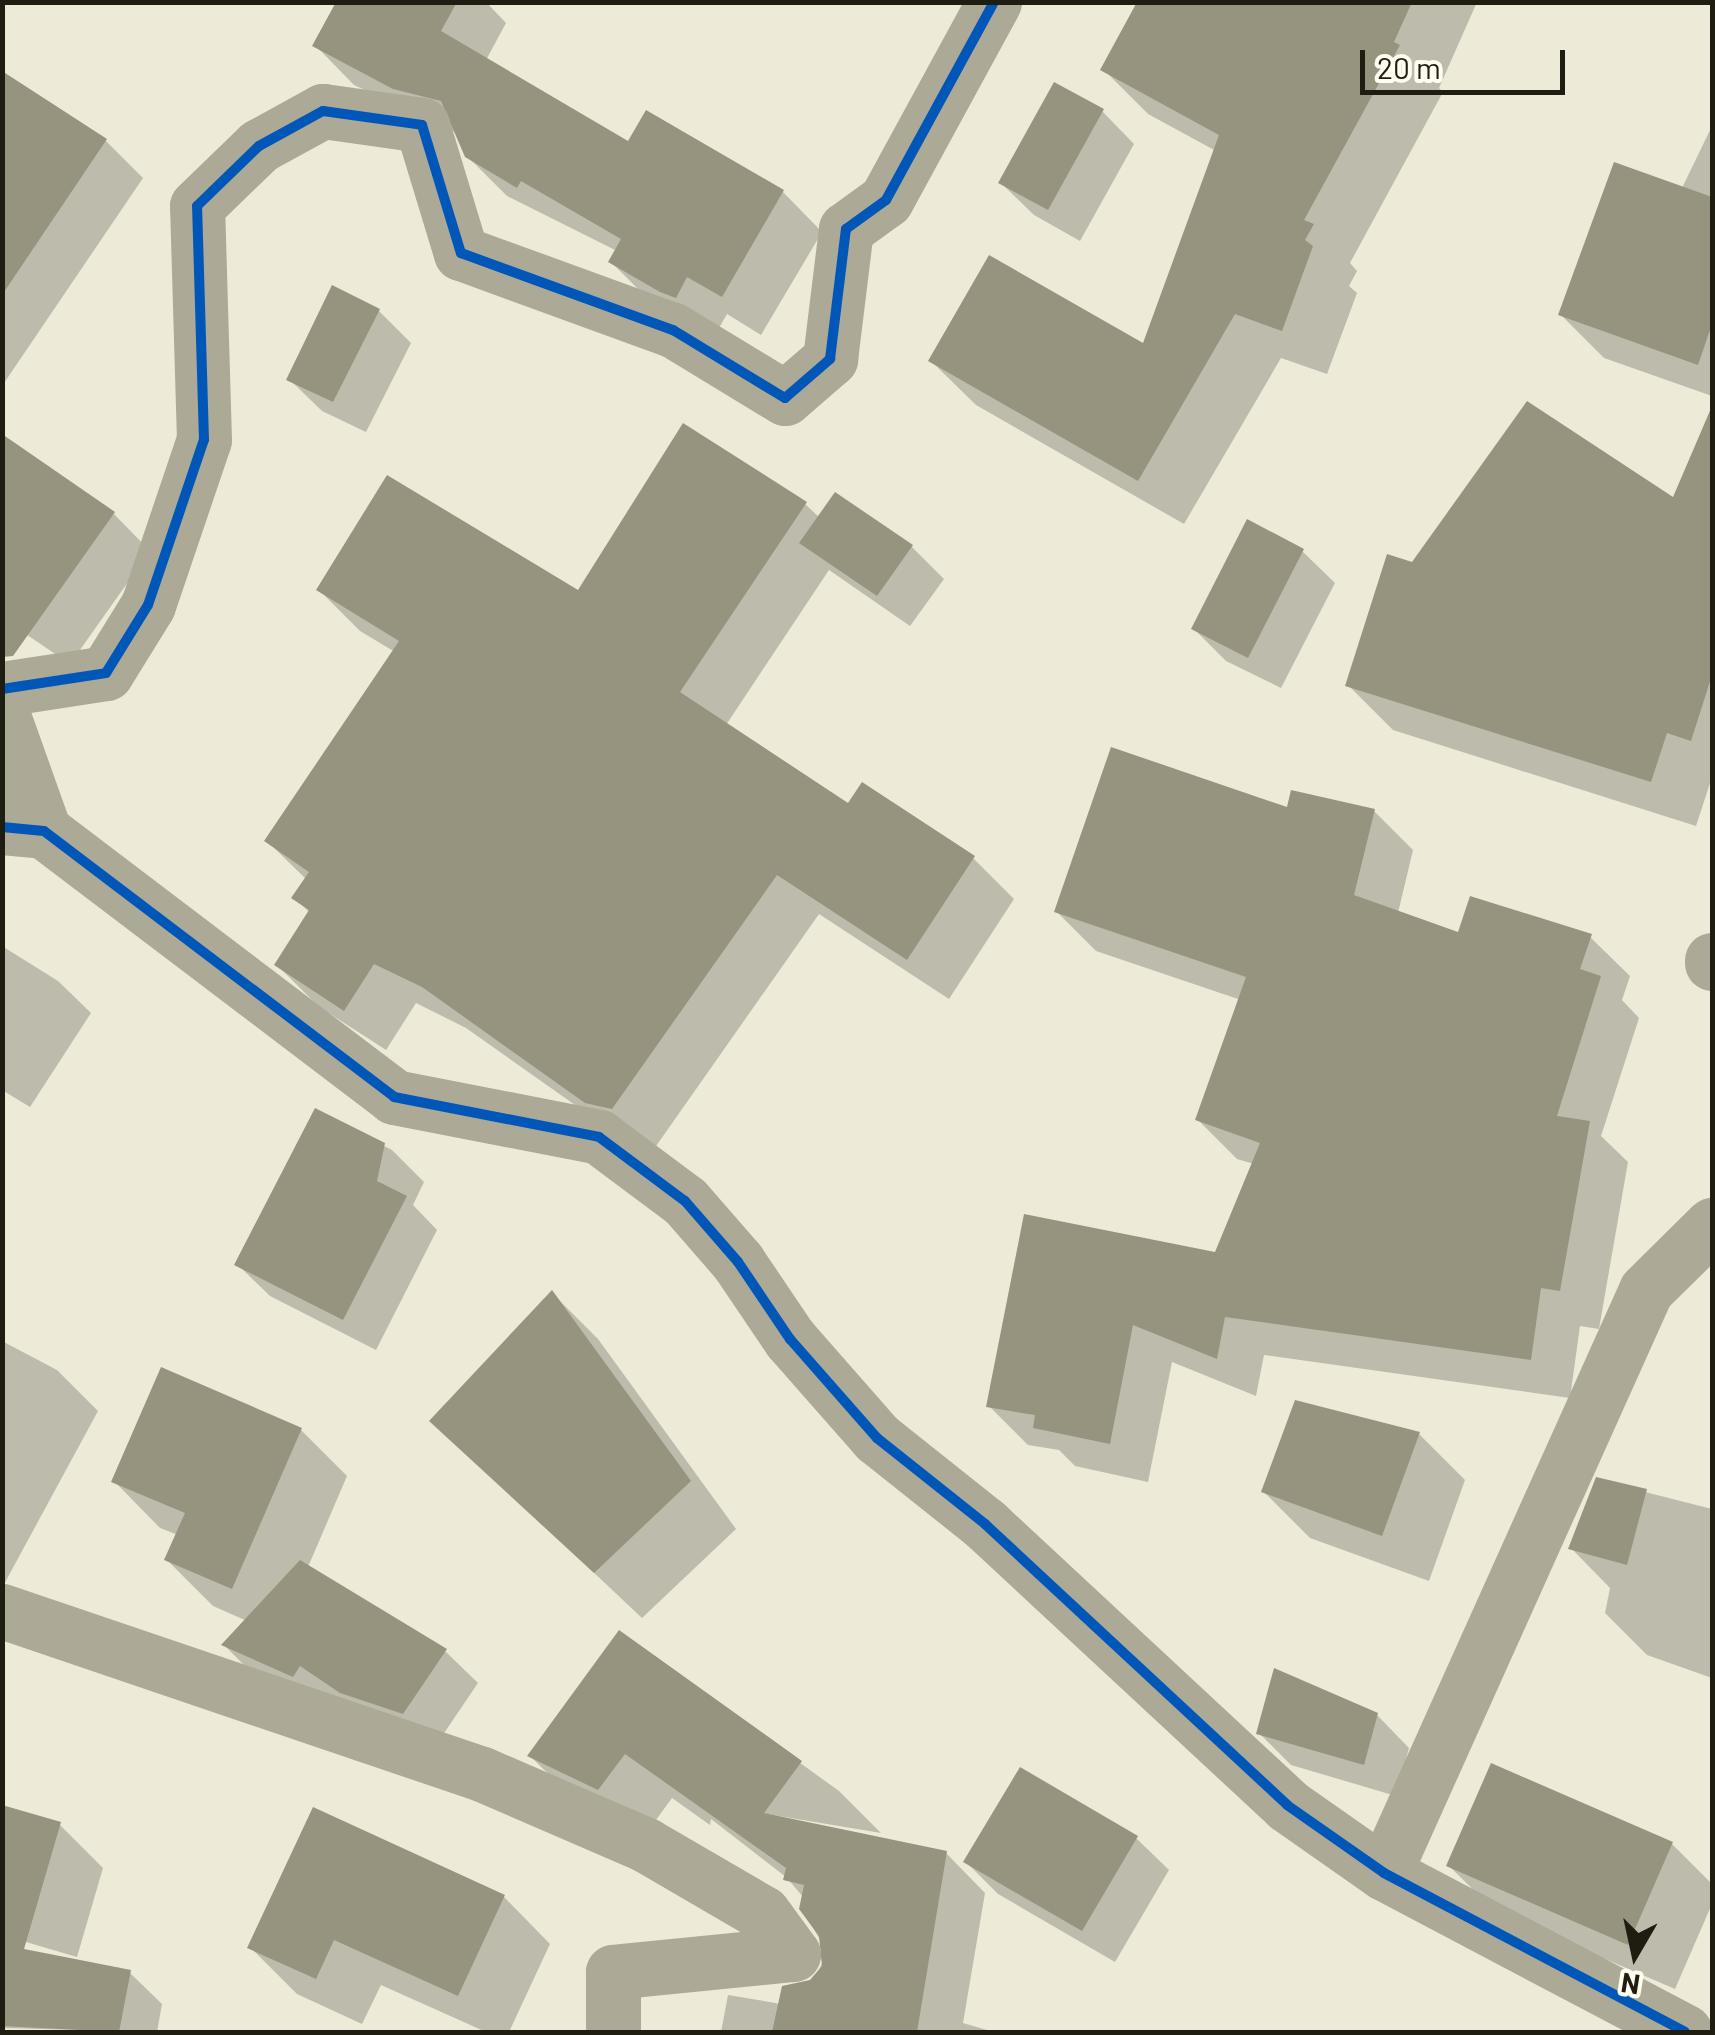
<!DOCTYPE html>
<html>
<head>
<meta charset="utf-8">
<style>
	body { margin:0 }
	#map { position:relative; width:1715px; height:2035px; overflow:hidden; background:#edead8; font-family:Barlow,sans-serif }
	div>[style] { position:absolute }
	.shadow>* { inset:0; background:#0003 }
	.building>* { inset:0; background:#96937e }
	.street>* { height:55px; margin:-27.5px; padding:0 27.5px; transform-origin:27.5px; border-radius:27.5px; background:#aca997 }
	.cycleway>* { height:10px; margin:-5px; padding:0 5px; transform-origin:5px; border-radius:5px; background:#0057b8 }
	span { translate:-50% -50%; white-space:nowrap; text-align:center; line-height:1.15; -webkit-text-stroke:10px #fffdf0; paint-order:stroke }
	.frame { position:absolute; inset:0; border:5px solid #1f1d11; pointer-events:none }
	.north { position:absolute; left:1585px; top:1905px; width:100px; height:100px; -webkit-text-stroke:8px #fffdf0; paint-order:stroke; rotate:189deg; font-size:28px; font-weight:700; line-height:40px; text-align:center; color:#1f1d11 }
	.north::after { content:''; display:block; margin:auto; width:35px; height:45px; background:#1f1d11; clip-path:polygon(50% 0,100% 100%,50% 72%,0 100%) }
	.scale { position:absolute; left:1360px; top:50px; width:205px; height:45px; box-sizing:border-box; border:5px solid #1f1d11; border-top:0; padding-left:12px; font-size:30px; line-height:35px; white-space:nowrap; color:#1f1d11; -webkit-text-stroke:8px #fffdf0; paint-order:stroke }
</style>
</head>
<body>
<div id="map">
	<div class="shadow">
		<i style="clip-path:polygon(338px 2px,486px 2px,506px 23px,486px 60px,629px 144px,647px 114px,783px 192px,822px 232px,761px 335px,727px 314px,715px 335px,650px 301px,611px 262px,617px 251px,507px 196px,467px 156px,457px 133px,354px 85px,315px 45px)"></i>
		<i style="clip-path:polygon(1140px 2px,1477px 2px,1439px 88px,1443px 92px,1350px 263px,1357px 271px,1349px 286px,1357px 293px,1327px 374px,1281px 358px,1184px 524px,976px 405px,931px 361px,1145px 347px,1216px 151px,1148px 114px,1103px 69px)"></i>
		<i style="clip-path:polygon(2px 75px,106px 141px,143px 178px,2px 386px)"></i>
		<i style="clip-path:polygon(1102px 111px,1134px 144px,1080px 241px,1034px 215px,1001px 183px)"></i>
		<i style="clip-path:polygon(1712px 126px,1712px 396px,1604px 358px,1561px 315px,1682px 188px)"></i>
		<i style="clip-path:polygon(379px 311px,411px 343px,366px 432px,322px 411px,289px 379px)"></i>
		<i style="clip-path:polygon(2px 437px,114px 514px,150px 551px,70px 664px,2px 618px)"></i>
		<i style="clip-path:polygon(1686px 473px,1712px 484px,1712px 777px,1696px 826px,1393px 730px,1348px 685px,1674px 500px)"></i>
		<i style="clip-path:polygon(836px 495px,912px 547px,944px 579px,910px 626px,829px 570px,726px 725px,849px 807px,973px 858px,1014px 899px,949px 999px,819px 914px,654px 1149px,629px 1143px,466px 1028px,416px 1003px,386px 1050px,318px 1006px,277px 965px,310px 913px,295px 898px,307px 880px,267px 841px,395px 652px,360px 631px,319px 590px,578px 594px,805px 504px,820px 518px)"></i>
		<i style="clip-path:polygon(1302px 551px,1335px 583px,1281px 688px,1226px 661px,1194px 629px)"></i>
		<i style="clip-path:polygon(1289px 810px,1374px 811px,1413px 850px,1398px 913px,1460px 935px,1590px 937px,1630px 976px,1622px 1000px,1639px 1018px,1601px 1136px,1628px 1162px,1599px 1329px,1580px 1326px,1570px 1398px,1264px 1355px,1256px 1396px,1172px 1362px,1148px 1482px,1075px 1466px,1059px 1450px,1028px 1445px,989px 1406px,1217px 1255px,1254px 1164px,1237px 1159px,1198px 1120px,1241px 1000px,1096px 951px,1057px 912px)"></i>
		<i style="clip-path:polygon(2px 946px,58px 981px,91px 1013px,30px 1107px,2px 1090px)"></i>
		<i style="clip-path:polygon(316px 1111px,392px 1150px,424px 1182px,413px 1205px,437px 1230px,376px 1350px,270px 1296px,237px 1264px)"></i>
		<i style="clip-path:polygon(552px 1293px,598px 1339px,736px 1529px,642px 1618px,433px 1421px)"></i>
		<i style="clip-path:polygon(2px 1341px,57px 1370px,98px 1411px,2px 1588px)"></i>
		<i style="clip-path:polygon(301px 1430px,347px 1476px,308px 1567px,445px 1651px,478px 1683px,436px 1745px,256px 1677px,224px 1645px,247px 1621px,213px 1606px,167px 1560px,178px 1535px,160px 1528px,114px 1481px)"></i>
		<i style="clip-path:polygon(1419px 1434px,1465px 1480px,1429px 1581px,1310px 1538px,1264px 1492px)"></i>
		<i style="clip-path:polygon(1598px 1480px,1712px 1509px,1712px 1678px,1647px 1655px,1605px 1613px,1610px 1588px,1571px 1548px)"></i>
		<i style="clip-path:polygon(620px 1633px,839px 1791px,881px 1833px,730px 1808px,946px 1853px,985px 1893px,963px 2023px,994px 2032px,721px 2032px,728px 1995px,781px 2004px,814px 1981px,827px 1952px,802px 1909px,804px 1898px,786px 1877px,711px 1819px,710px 1825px,672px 1798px,645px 1835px,577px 1802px,530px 1756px)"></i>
		<i style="clip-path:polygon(1377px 1715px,1409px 1748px,1396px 1796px,1291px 1765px,1259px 1733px)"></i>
		<i style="clip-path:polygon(60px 1825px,103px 1868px,77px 1957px,2px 1935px)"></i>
		<i style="clip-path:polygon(1136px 1838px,1169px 1870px,1115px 1962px,998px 1894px,966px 1862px)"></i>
		<i style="clip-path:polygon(1672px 1844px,1712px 1884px,1712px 1904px,1675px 1989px,1496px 1912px,1449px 1866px)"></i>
		<i style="clip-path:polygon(504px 1897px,550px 1944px,509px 2032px,486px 2032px,381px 1985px,362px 2024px,297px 1994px,250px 1947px)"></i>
		<i style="clip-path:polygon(129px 1972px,162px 2004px,157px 2032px,2px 2028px,2px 2004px)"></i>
	</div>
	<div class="building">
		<i style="clip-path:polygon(336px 2px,457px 2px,441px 31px,628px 141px,646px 110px,784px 190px,722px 297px,687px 277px,676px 298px,660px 292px,608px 262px,621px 239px,521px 181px,517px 188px,465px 157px,441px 101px,393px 89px,312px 46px)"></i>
		<i style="clip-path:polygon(1137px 2px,1412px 2px,1394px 42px,1400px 45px,1304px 220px,1314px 224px,1305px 240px,1313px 246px,1282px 331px,1235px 314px,1138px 481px,928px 361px,989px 255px,1143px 343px,1219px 135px,1100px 70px)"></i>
		<i style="clip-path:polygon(2px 71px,107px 139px,2px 295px)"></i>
		<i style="clip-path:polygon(1054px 82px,1104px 109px,1048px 210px,998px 183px)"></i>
		<i style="clip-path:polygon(1614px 162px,1712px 197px,1712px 324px,1698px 365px,1558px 315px)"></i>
		<i style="clip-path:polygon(332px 285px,380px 309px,333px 402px,286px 380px)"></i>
		<i style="clip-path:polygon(1527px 401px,1673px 497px,1712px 406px,1712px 675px,1691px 741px,1667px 733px,1651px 782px,1345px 686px,1387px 554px,1412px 562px)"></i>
		<i style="clip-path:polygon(683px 423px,807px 502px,680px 692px,848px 803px,862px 782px,975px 856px,907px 960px,777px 875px,612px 1109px,585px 1103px,422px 987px,374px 964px,344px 1011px,274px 965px,309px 910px,291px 898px,309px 872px,264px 841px,399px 641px,316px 590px,387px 475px,578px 590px)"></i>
		<i style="clip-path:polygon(2px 434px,115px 512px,13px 656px,2px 657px)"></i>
		<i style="clip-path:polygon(835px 492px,913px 545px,877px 596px,799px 543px)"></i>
		<i style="clip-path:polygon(1247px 519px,1304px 549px,1248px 658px,1191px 629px)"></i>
		<i style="clip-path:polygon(1111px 747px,1287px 807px,1291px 790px,1375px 809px,1354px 895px,1458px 932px,1470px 896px,1592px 934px,1580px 969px,1601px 976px,1557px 1116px,1590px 1121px,1560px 1291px,1541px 1288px,1531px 1360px,1225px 1317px,1217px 1359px,1133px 1325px,1110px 1444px,1033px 1428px,1035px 1415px,986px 1407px,1024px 1214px,1215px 1252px,1260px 1143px,1195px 1120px,1246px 977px,1054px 912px)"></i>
		<i style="clip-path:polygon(315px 1108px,385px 1143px,377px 1181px,407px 1196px,343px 1320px,234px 1265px)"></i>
		<i style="clip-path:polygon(552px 1290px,691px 1481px,594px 1573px,429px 1421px)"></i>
		<i style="clip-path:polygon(161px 1367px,302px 1428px,232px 1589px,164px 1560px,185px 1513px,111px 1482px)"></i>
		<i style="clip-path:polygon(1295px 1400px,1420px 1432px,1382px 1536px,1261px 1492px)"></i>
		<i style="clip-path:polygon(1596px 1477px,1647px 1489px,1627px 1565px,1568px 1549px)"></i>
		<i style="clip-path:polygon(300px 1560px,447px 1649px,403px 1714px,340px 1693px,300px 1666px,293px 1677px,221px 1645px)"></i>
		<i style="clip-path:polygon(619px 1630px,802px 1761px,764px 1813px,947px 1851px,917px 2032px,772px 2032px,782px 1986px,810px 1980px,822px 1966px,819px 1936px,799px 1909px,804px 1885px,783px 1880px,786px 1868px,625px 1754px,598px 1790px,527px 1756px)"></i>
		<i style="clip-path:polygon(1274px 1668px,1378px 1713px,1364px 1765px,1256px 1734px)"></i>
		<i style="clip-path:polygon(1491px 1763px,1673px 1842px,1628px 1945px,1446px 1866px)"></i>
		<i style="clip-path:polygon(1020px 1767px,1138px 1836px,1082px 1931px,963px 1862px)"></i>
		<i style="clip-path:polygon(2px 1805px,61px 1822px,24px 1949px,131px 1970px,119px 2032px,2px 2026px)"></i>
		<i style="clip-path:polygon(313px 1807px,505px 1895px,458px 1996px,334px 1940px,316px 1979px,247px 1948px)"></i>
	</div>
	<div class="street">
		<i style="left:2px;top:689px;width:105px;rotate:-8.7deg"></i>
		<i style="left:106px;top:673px;width:80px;rotate:-58.3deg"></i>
		<i style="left:148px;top:605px;width:174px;rotate:-71.3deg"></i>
		<i style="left:204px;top:440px;width:234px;rotate:-91.7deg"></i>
		<i style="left:197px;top:206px;width:86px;rotate:-44.1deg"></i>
		<i style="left:259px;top:146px;width:73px;rotate:-28.7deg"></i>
		<i style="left:323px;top:111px;width:100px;rotate:8deg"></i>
		<i style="left:422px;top:125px;width:134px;rotate:73.1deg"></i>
		<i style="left:461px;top:253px;width:226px;rotate:20deg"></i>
		<i style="left:673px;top:330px;width:131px;rotate:31.3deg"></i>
		<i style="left:785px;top:398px;width:60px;rotate:-40.9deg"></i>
		<i style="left:830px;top:359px;width:131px;rotate:-83deg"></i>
		<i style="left:846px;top:229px;width:49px;rotate:-35.9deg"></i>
		<i style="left:886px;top:200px;width:226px;rotate:-61.4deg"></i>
		<i style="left:2px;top:713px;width:125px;rotate:70.4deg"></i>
		<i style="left:2px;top:827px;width:42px;rotate:5.4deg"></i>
		<i style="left:44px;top:831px;width:440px;rotate:37.2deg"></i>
		<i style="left:394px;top:1097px;width:209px;rotate:11deg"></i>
		<i style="left:599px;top:1137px;width:107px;rotate:36.7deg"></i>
		<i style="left:685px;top:1201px;width:81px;rotate:49deg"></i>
		<i style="left:738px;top:1262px;width:93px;rotate:56deg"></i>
		<i style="left:790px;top:1339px;width:132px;rotate:48.7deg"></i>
		<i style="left:877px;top:1438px;width:138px;rotate:38.5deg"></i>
		<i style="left:985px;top:1524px;width:413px;rotate:42.9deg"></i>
		<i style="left:1287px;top:1805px;width:118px;rotate:35deg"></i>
		<i style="left:1384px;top:1873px;width:340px;rotate:27.8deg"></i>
		<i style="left:1712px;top:960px;width:3px;rotate:90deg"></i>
		<i style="left:2px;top:1611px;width:507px;rotate:18.76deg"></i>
		<i style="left:482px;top:1774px;width:179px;rotate:23.4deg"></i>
		<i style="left:646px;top:1845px;width:135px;rotate:30.2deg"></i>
		<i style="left:763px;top:1913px;width:51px;rotate:53.8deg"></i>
		<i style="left:793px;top:1954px;width:181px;rotate:174.3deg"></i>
		<i style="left:613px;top:1972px;width:60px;rotate:90deg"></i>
		<i style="left:1384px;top:1873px;width:639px;rotate:-65.8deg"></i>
		<i style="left:1646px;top:1290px;width:93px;rotate:-44.6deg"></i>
	</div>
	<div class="cycleway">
		<i style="left:2px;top:689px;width:105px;rotate:-8.7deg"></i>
		<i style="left:106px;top:673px;width:80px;rotate:-58.3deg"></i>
		<i style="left:148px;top:605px;width:174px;rotate:-71.3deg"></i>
		<i style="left:204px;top:440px;width:234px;rotate:-91.7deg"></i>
		<i style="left:197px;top:206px;width:86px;rotate:-44.1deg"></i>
		<i style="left:259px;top:146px;width:73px;rotate:-28.7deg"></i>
		<i style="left:323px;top:111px;width:100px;rotate:8deg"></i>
		<i style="left:422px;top:125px;width:134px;rotate:73.1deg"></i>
		<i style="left:461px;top:253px;width:226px;rotate:20deg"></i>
		<i style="left:673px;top:330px;width:131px;rotate:31.3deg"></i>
		<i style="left:785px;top:398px;width:60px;rotate:-40.9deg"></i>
		<i style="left:830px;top:359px;width:131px;rotate:-83deg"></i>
		<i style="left:846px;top:229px;width:49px;rotate:-35.9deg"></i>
		<i style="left:886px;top:200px;width:226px;rotate:-61.4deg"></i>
		<i style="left:2px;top:827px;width:42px;rotate:5.4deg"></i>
		<i style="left:44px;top:831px;width:440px;rotate:37.2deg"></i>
		<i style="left:394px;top:1097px;width:209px;rotate:11deg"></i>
		<i style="left:599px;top:1137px;width:107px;rotate:36.7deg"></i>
		<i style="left:685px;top:1201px;width:81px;rotate:49deg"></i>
		<i style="left:738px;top:1262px;width:93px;rotate:56deg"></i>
		<i style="left:790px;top:1339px;width:132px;rotate:48.7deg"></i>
		<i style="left:877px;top:1438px;width:138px;rotate:38.5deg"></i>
		<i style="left:985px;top:1524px;width:413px;rotate:42.9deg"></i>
		<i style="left:1287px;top:1805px;width:118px;rotate:35deg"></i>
		<i style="left:1384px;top:1873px;width:340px;rotate:27.8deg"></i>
	</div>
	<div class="frame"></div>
	<div class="north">N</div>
	<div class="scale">20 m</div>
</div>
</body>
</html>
